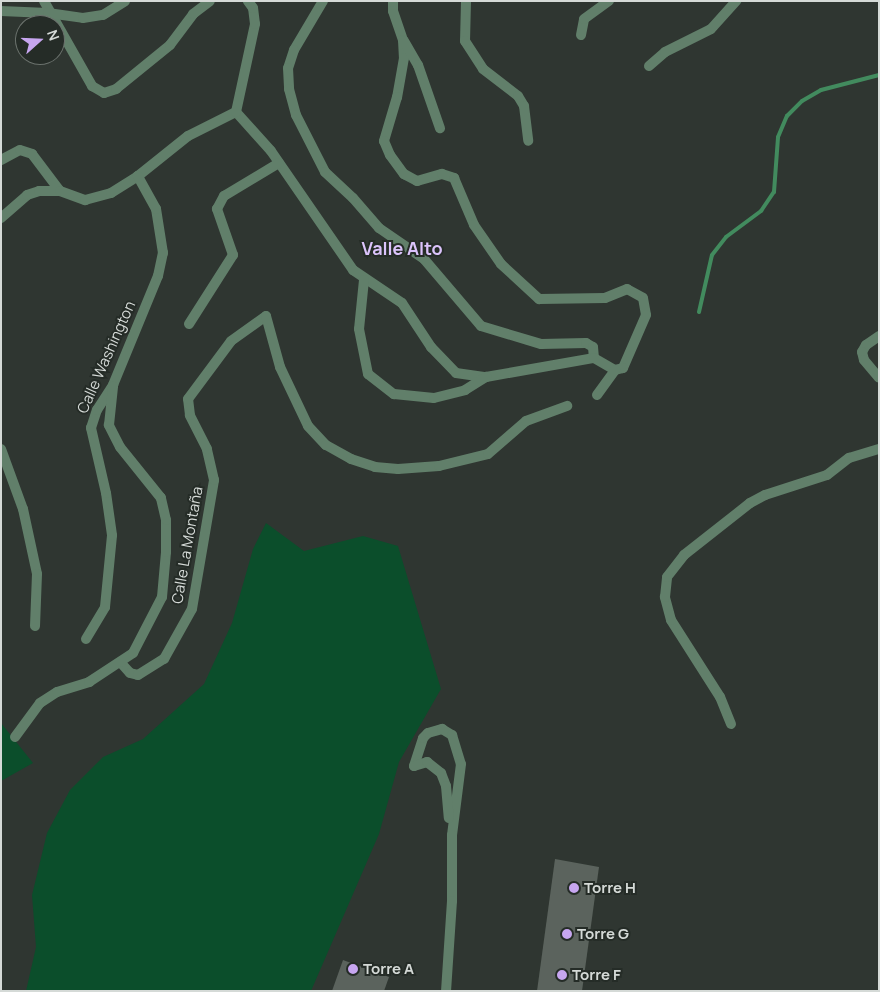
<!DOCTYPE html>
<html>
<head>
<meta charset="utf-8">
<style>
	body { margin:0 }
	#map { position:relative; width:880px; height:992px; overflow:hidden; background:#2f3631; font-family:Manrope,sans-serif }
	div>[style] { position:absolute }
	.green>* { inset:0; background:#0b4e2b }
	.stream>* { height:4px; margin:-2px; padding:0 2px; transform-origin:2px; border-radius:2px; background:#428b5e }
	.building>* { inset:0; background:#5b635d }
	.minor>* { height:10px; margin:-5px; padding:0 5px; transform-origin:5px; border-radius:5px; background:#617f6a }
	.dots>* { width:14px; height:14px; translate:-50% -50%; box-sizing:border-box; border:2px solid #252c27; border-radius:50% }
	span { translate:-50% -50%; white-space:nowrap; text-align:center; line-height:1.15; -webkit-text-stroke:4px #252c27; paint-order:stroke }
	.street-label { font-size:15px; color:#d5dad7 }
	.poi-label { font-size:15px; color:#d5dad7; font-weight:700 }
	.left { translate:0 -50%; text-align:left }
	.quarter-label { font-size:18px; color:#dbc3fb; font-weight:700 }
	.frame { position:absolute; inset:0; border:2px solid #d5dad7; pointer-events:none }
	.north { position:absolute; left:15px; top:15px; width:50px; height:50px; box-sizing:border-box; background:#252c27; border:1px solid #6b726d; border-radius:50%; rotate:70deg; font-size:14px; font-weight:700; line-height:20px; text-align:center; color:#d5dad7 }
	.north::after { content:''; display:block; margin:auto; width:18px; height:22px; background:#c7a6f0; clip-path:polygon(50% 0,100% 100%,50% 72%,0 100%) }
</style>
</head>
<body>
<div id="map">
	<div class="green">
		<i style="clip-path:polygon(266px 523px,304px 551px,363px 536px,398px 546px,441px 689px,399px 762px,379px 834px,311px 991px,26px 991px,36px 947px,32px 895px,47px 833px,70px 790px,103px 757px,143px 739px,204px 684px,232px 623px,253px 549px)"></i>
		<i style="clip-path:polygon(1px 723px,33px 763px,1px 781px)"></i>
	</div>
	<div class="stream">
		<i style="left:699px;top:312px;width:58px;rotate:-77.2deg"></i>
		<i style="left:712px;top:255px;width:23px;rotate:-52deg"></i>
		<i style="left:726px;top:237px;width:44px;rotate:-36.6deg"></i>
		<i style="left:761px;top:211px;width:23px;rotate:-56deg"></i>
		<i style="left:774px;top:192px;width:55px;rotate:-85.8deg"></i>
		<i style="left:778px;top:137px;width:23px;rotate:-67deg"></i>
		<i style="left:787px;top:116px;width:21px;rotate:-45deg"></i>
		<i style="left:802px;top:101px;width:22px;rotate:-30deg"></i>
		<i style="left:821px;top:90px;width:60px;rotate:-14.5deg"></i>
	</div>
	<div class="building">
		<i style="clip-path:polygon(555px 859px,599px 867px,582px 991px,537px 991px)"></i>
		<i style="clip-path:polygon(343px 960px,389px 977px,384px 991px,332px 991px)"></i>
	</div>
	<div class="minor">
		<i style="left:44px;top:1px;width:98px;rotate:60.5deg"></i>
		<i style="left:92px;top:86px;width:14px;rotate:30deg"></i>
		<i style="left:104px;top:93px;width:13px;rotate:-18deg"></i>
		<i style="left:116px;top:89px;width:70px;rotate:-39.2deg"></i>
		<i style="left:170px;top:45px;width:39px;rotate:-53deg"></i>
		<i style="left:193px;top:14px;width:21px;rotate:-37deg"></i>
		<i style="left:323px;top:1px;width:57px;rotate:120.6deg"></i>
		<i style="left:294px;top:50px;width:19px;rotate:108deg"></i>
		<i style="left:288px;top:68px;width:21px;rotate:87deg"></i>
		<i style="left:289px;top:89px;width:27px;rotate:75deg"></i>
		<i style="left:296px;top:115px;width:64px;rotate:63deg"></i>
		<i style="left:325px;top:172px;width:38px;rotate:43deg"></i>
		<i style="left:353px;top:198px;width:40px;rotate:49deg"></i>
		<i style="left:379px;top:228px;width:55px;rotate:34.6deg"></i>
		<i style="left:424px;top:259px;width:88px;rotate:49.6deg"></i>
		<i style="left:481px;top:326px;width:63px;rotate:16.7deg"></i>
		<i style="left:541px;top:344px;width:45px;rotate:-1.3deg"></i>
		<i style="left:586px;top:343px;width:8px;rotate:30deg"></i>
		<i style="left:593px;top:347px;width:11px;rotate:85deg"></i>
		<i style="left:393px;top:1px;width:10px;rotate:90deg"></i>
		<i style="left:393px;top:11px;width:31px;rotate:71deg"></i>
		<i style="left:403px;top:40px;width:18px;rotate:87deg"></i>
		<i style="left:404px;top:58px;width:40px;rotate:100deg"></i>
		<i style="left:397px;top:97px;width:46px;rotate:106.5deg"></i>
		<i style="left:384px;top:141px;width:15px;rotate:67deg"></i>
		<i style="left:390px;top:155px;width:24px;rotate:54deg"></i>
		<i style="left:404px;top:174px;width:15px;rotate:28deg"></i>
		<i style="left:417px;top:181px;width:26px;rotate:-16deg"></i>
		<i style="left:442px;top:174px;width:13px;rotate:18deg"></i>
		<i style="left:454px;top:178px;width:51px;rotate:66.9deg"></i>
		<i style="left:474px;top:225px;width:47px;rotate:55.3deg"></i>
		<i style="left:501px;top:264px;width:52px;rotate:42.6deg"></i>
		<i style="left:539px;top:299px;width:66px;rotate:-0.9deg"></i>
		<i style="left:605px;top:298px;width:24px;rotate:-22deg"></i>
		<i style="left:627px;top:289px;width:18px;rotate:29deg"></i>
		<i style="left:643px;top:298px;width:17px;rotate:80deg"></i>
		<i style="left:646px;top:315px;width:58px;rotate:113.5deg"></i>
		<i style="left:623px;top:368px;width:8px;rotate:166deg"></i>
		<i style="left:466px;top:1px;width:40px;rotate:91.4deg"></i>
		<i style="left:465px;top:41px;width:33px;rotate:57deg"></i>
		<i style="left:483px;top:69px;width:44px;rotate:37.6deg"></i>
		<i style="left:518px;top:96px;width:12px;rotate:59deg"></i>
		<i style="left:524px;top:106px;width:35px;rotate:83deg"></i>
		<i style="left:1px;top:11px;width:47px;rotate:2.4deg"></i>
		<i style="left:48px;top:13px;width:35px;rotate:8deg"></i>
		<i style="left:83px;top:18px;width:20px;rotate:-9deg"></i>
		<i style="left:103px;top:15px;width:26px;rotate:-32deg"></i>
		<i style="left:581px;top:35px;width:16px;rotate:-79deg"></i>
		<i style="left:584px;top:19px;width:31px;rotate:-36deg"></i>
		<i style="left:404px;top:41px;width:28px;rotate:60deg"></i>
		<i style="left:418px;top:65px;width:67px;rotate:70.8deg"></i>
		<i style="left:649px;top:66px;width:21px;rotate:-41deg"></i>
		<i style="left:665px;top:52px;width:51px;rotate:-26.6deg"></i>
		<i style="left:711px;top:29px;width:38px;rotate:-48deg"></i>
		<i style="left:236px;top:112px;width:52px;rotate:48.1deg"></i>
		<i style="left:271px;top:151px;width:145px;rotate:55.4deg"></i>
		<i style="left:353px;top:270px;width:59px;rotate:34deg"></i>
		<i style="left:402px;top:303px;width:53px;rotate:56.6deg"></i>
		<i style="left:431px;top:347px;width:36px;rotate:46deg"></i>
		<i style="left:456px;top:373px;width:30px;rotate:8deg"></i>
		<i style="left:486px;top:377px;width:110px;rotate:-10deg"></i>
		<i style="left:594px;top:358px;width:24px;rotate:30deg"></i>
		<i style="left:1px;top:160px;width:21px;rotate:-28deg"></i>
		<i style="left:20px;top:150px;width:13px;rotate:18deg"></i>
		<i style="left:32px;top:154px;width:46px;rotate:52.9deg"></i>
		<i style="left:1px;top:218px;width:35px;rotate:-41deg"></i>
		<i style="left:27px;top:195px;width:13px;rotate:-18deg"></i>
		<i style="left:39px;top:191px;width:21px"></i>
		<i style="left:60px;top:191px;width:27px;rotate:20deg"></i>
		<i style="left:85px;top:200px;width:27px;rotate:-15deg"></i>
		<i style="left:111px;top:193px;width:32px;rotate:-32deg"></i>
		<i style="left:138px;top:176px;width:64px;rotate:-38.7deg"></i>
		<i style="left:188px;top:136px;width:54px;rotate:-26.6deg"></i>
		<i style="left:236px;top:112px;width:90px;rotate:-77.8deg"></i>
		<i style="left:255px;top:24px;width:16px;rotate:-97deg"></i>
		<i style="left:253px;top:8px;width:9px;rotate:-126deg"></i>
		<i style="left:364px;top:280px;width:49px;rotate:95.8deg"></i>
		<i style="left:359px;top:329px;width:46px;rotate:78.7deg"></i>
		<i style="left:368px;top:374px;width:33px;rotate:38deg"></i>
		<i style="left:394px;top:394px;width:40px;rotate:5.7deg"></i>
		<i style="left:434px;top:398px;width:32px;rotate:-14deg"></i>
		<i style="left:465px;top:390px;width:25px;rotate:-32deg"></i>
		<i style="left:189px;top:324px;width:82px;rotate:-57.5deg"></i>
		<i style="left:233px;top:255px;width:49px;rotate:-109.2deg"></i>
		<i style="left:217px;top:209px;width:15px;rotate:-62deg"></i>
		<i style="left:224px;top:196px;width:64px;rotate:-31deg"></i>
		<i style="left:879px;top:336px;width:16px;rotate:145deg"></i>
		<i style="left:866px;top:345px;width:8px;rotate:120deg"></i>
		<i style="left:862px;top:352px;width:8px;rotate:76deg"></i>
		<i style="left:864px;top:360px;width:23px;rotate:50deg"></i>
		<i style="left:597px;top:395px;width:31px;rotate:-54deg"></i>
		<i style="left:1px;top:449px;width:64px;rotate:69.9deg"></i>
		<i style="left:23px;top:509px;width:66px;rotate:77.8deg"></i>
		<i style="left:37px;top:574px;width:52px;rotate:92.2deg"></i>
		<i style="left:86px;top:639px;width:37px;rotate:-59deg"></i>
		<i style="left:105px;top:607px;width:72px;rotate:-84.4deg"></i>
		<i style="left:112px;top:535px;width:42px;rotate:-98.1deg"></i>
		<i style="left:106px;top:493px;width:67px;rotate:-103deg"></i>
		<i style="left:91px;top:428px;width:19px;rotate:-72deg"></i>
		<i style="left:97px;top:410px;width:30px;rotate:-57deg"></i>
		<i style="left:113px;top:385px;width:118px;rotate:-67.6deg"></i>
		<i style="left:158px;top:276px;width:24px;rotate:-78deg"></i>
		<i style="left:163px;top:253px;width:45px;rotate:-99deg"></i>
		<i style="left:156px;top:209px;width:38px;rotate:-119deg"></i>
		<i style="left:121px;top:663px;width:13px;rotate:48deg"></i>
		<i style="left:130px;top:673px;width:8px;rotate:14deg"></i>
		<i style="left:138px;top:675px;width:31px;rotate:-32deg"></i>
		<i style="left:164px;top:659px;width:57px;rotate:-60.8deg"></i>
		<i style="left:192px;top:609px;width:131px;rotate:-80.3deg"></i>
		<i style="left:214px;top:480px;width:32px;rotate:-103deg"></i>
		<i style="left:207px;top:449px;width:38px;rotate:-117deg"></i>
		<i style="left:190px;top:415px;width:16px;rotate:-97deg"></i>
		<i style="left:188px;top:399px;width:72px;rotate:-53.4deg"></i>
		<i style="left:231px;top:341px;width:43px;rotate:-35.5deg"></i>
		<i style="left:266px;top:316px;width:53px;rotate:74.6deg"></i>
		<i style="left:280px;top:367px;width:65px;rotate:64.6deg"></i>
		<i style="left:308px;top:426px;width:26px;rotate:47deg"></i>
		<i style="left:326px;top:445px;width:29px;rotate:29deg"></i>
		<i style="left:351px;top:459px;width:25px;rotate:18deg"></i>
		<i style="left:375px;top:467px;width:23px;rotate:5deg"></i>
		<i style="left:398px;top:469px;width:41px;rotate:-4.2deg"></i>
		<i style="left:439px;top:466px;width:50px;rotate:-13.8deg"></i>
		<i style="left:488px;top:454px;width:50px;rotate:-41deg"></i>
		<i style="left:526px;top:421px;width:44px;rotate:-20.1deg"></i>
		<i style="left:731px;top:724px;width:29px;rotate:-112deg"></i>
		<i style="left:720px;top:697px;width:91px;rotate:-122.5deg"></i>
		<i style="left:671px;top:620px;width:24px;rotate:-105deg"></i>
		<i style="left:665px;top:597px;width:20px;rotate:-84deg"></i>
		<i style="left:667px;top:577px;width:28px;rotate:-52deg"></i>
		<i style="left:684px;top:555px;width:84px;rotate:-38.2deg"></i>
		<i style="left:750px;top:503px;width:17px;rotate:-28deg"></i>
		<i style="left:765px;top:495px;width:65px;rotate:-17.9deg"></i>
		<i style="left:827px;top:475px;width:28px;rotate:-38deg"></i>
		<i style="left:849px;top:458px;width:31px;rotate:-17deg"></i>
		<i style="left:15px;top:737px;width:42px;rotate:-53.7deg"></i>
		<i style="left:40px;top:703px;width:20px;rotate:-33deg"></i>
		<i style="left:57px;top:692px;width:34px;rotate:-17deg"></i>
		<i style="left:89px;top:682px;width:53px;rotate:-33.4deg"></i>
		<i style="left:133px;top:653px;width:63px;rotate:-62.6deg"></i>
		<i style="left:162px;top:597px;width:45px;rotate:-84.9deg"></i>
		<i style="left:166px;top:552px;width:32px;rotate:-90deg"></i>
		<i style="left:166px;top:520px;width:23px;rotate:-103deg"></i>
		<i style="left:161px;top:498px;width:65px;rotate:-128.8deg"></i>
		<i style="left:120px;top:447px;width:25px;rotate:-117deg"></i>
		<i style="left:109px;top:425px;width:39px;rotate:-84deg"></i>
		<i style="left:414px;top:766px;width:29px;rotate:-72deg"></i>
		<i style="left:423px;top:738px;width:7px;rotate:-45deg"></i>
		<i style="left:428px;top:733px;width:15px;rotate:-16deg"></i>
		<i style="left:442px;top:729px;width:12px;rotate:31deg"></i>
		<i style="left:452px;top:735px;width:30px;rotate:73deg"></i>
		<i style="left:461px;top:764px;width:72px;rotate:97.2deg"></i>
		<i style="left:452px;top:835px;width:66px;rotate:90deg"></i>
		<i style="left:452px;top:901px;width:90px;rotate:93.8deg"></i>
		<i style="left:414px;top:766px;width:14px;rotate:-17deg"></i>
		<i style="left:427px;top:762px;width:18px;rotate:38deg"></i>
		<i style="left:441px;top:773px;width:14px;rotate:69deg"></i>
		<i style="left:446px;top:786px;width:32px;rotate:85deg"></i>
	</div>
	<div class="dots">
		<i style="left:574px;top:888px;background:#c7a6f0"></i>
		<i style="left:567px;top:934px;background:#c7a6f0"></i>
		<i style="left:353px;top:969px;background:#c7a6f0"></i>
		<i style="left:562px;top:975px;background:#c7a6f0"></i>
	</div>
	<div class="street-label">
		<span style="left:106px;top:357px;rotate:-66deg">Calle Washington</span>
		<span style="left:187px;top:545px;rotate:-80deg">Calle La Montaña</span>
	</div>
	<div class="poi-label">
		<span class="left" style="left:584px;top:888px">Torre H</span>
		<span class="left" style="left:577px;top:934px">Torre G</span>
		<span class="left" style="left:363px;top:969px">Torre A</span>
		<span class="left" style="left:572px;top:975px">Torre F</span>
	</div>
	<div class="quarter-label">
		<span style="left:402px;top:248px">Valle Alto</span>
	</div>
	<div class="frame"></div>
	<div class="north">N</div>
</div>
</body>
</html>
